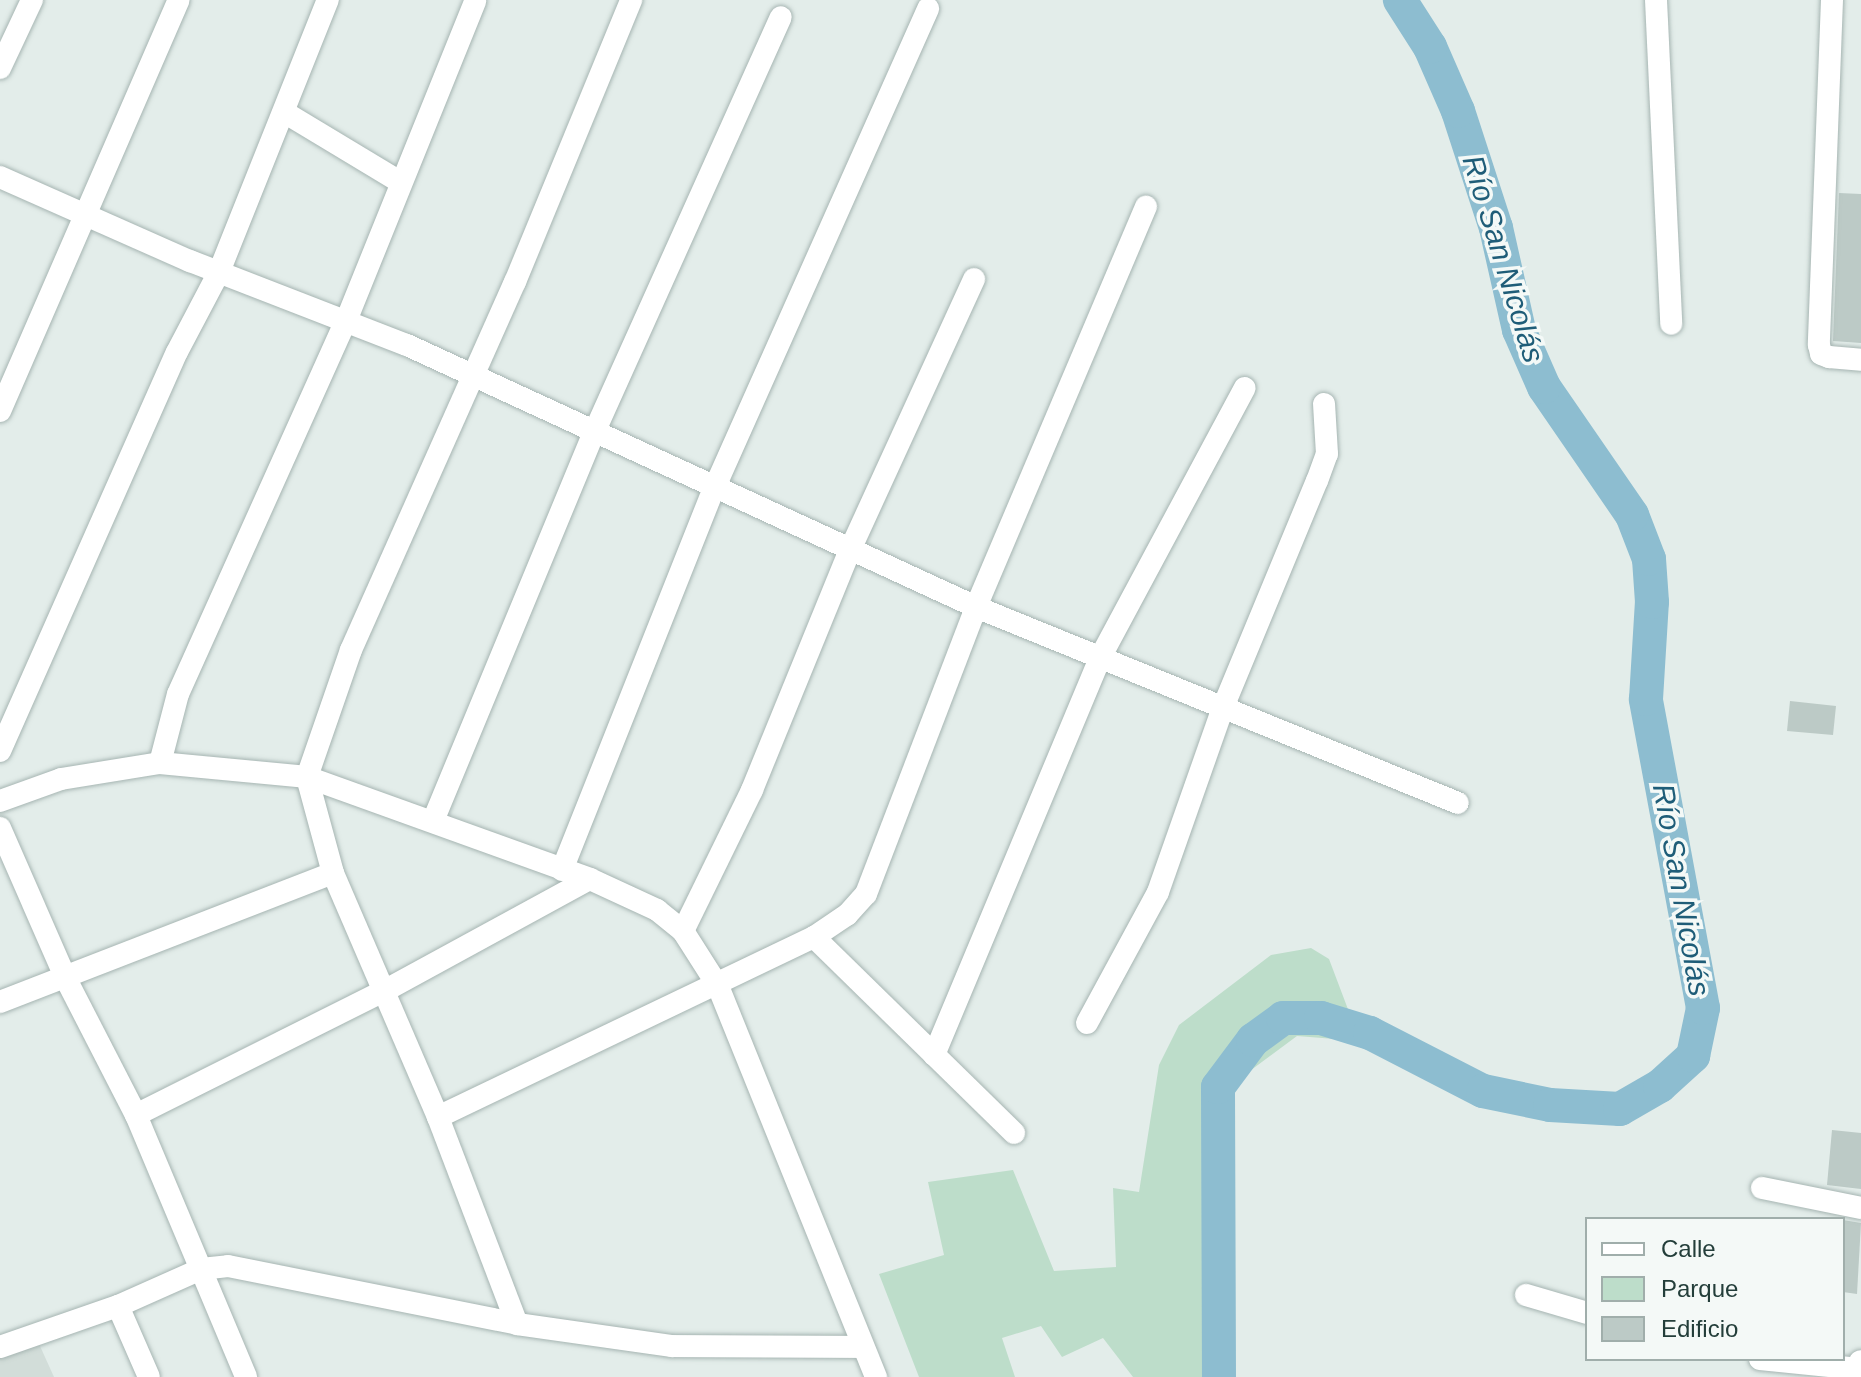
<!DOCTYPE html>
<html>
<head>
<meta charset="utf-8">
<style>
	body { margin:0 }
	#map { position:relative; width:1861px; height:1377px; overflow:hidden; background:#e3edea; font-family:Helvetica,sans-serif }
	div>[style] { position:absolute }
	.built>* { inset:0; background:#d2ddd9 }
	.green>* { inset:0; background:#bdddca }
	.river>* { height:34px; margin:-17px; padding:0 17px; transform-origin:17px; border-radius:17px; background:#8dbdd0 }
	.building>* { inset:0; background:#bccac6 }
	.roads { filter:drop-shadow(0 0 2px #a6b5b2) drop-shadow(0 0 2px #a6b5b2) }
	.street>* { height:22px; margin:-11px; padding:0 11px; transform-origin:11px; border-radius:11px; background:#fff }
	.secondary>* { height:24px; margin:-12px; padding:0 12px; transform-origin:12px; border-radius:12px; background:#fff }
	span { translate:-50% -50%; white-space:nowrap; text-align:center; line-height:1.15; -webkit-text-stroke:7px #f4f9f7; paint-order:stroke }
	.water-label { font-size:30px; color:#1f5d78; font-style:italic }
	.legend { position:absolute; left:1585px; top:1217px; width:260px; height:144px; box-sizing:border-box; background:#f4f9f7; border:2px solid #a0aeab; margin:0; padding:10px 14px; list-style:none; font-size:24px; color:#233e3a }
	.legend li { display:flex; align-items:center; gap:16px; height:40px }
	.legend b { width:40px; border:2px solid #a0aeab }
</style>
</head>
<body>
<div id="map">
	<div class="built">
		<i style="clip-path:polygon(35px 1335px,54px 1377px,0 1377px,0 1348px)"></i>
	</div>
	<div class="green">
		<i style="clip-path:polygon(1311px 948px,1329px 959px,1360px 1041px,1297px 1036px,1212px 1099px,1217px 1377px,1133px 1377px,1103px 1338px,1062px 1357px,1041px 1326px,1002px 1338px,1015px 1377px,919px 1377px,879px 1274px,944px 1255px,928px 1182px,1013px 1170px,1054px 1271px,1116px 1267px,1113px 1188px,1139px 1192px,1159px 1065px,1179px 1025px,1271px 955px)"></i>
	</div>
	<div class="river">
		<i style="left:1219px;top:1377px;width:290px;rotate:-90.2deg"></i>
		<i style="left:1218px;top:1087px;width:59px;rotate:-53.3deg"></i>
		<i style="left:1253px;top:1040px;width:37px;rotate:-36deg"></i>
		<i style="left:1283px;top:1018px;width:38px"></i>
		<i style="left:1321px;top:1018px;width:51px;rotate:17deg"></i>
		<i style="left:1370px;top:1033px;width:127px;rotate:27.2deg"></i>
		<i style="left:1483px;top:1091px;width:68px;rotate:11.8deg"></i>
		<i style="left:1550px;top:1105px;width:70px;rotate:3.3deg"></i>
		<i style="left:1620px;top:1109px;width:46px;rotate:-29.9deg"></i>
		<i style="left:1660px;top:1086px;width:45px;rotate:-42.3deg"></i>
		<i style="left:1693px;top:1056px;width:49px;rotate:-78.2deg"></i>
		<i style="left:1703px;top:1008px;width:314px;rotate:-100.5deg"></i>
		<i style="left:1646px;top:699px;width:97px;rotate:-86.5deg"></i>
		<i style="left:1652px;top:602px;width:43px;rotate:-94deg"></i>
		<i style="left:1649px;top:559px;width:47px;rotate:-111.1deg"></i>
		<i style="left:1632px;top:515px;width:155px;rotate:-124.5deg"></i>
		<i style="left:1544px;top:387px;width:62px;rotate:-113.7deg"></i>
		<i style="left:1519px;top:330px;width:105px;rotate:-102.7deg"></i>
		<i style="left:1496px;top:228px;width:123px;rotate:-108deg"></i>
		<i style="left:1458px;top:111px;width:70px;rotate:-113.6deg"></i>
		<i style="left:1430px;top:47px;width:56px;rotate:-122.6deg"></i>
	</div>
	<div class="building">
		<i style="clip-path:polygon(1839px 193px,1861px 194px,1861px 343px,1833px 341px)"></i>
		<i style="clip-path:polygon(1790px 701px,1836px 706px,1833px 735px,1787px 731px)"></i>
		<i style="clip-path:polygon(1832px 1130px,1861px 1133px,1861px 1189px,1827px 1185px)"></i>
		<i style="clip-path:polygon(1843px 1220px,1861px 1223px,1857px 1294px,1843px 1292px)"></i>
	</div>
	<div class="roads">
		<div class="street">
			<i style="left:1656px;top:0;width:324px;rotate:87.3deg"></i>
			<i style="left:1832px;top:0;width:345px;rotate:92.2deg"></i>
			<i style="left:1819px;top:345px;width:9px;rotate:77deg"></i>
			<i style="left:1821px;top:354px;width:9px;rotate:21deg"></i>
			<i style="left:1829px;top:357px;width:32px;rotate:5deg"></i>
			<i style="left:0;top:68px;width:75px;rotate:-64.8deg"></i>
			<i style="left:284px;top:112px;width:135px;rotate:31.1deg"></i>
			<i style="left:0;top:177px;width:208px;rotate:23.9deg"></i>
			<i style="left:190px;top:261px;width:233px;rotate:21.2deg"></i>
			<i style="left:407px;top:345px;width:626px;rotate:24.72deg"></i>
			<i style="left:976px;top:607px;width:520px;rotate:22.13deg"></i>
			<i style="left:0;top:411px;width:448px;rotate:-66.5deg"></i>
			<i style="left:0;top:751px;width:436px;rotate:-66.1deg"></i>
			<i style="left:177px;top:352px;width:90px;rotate:-62.3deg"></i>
			<i style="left:219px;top:272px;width:293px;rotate:-68.2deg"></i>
			<i style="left:160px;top:763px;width:71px;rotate:-75.4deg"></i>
			<i style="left:178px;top:694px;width:409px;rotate:-65.8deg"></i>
			<i style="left:346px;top:321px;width:345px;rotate:-68deg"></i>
			<i style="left:0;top:801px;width:65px;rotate:-19.8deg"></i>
			<i style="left:61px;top:779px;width:100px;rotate:-9.2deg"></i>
			<i style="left:160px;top:763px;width:148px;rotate:5.4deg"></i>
			<i style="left:307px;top:777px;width:301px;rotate:19.8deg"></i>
			<i style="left:590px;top:879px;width:74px;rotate:24.8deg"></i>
			<i style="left:657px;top:910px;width:33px;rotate:39deg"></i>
			<i style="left:683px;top:931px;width:65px;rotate:57.5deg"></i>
			<i style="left:718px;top:986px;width:422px;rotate:68deg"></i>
			<i style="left:433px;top:821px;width:418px;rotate:-67.5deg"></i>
			<i style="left:593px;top:435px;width:458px;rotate:-65.8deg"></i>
			<i style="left:0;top:828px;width:163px;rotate:66.4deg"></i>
			<i style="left:65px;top:977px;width:155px;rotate:62.8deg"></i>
			<i style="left:136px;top:1115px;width:284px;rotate:67.2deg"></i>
			<i style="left:562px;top:870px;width:410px;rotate:-68.3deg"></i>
			<i style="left:714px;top:489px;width:526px;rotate:-65.97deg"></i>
			<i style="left:683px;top:931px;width:157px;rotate:-63.9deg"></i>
			<i style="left:752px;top:790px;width:259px;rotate:-67.8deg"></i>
			<i style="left:850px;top:550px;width:298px;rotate:-65.4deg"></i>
			<i style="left:814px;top:937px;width:280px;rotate:44.4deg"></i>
			<i style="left:0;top:1002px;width:357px;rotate:-21.2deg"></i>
			<i style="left:1087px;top:1023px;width:149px;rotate:-61.5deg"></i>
			<i style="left:1158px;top:892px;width:198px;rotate:-70.6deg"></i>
			<i style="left:1224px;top:705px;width:243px;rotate:-67.5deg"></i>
			<i style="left:1317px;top:481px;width:29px;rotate:-70deg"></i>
			<i style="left:1327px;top:454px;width:50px;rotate:-93.4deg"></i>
			<i style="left:934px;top:1055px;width:433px;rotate:-67.3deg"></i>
			<i style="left:1101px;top:656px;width:304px;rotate:-61.8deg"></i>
			<i style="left:136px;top:1115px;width:280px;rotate:-26.6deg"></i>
			<i style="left:386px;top:990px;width:232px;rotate:-28.6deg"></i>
			<i style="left:438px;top:1117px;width:417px;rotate:-25.6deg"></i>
			<i style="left:814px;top:937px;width:40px;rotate:-34deg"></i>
			<i style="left:847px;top:915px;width:28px;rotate:-48deg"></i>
			<i style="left:866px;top:894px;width:307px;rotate:-69deg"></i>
			<i style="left:976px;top:607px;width:435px;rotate:-67deg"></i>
			<i style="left:1762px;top:1188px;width:101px;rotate:11.4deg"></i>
			<i style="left:1526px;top:1295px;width:64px;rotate:16.4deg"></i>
			<i style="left:118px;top:1306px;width:77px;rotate:66.4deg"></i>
			<i style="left:517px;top:1324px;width:222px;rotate:-110.9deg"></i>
			<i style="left:438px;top:1117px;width:266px;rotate:-113.3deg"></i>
			<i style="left:333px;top:873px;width:99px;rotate:-105.2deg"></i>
			<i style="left:307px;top:777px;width:134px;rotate:-70.9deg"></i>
			<i style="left:351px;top:650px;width:403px;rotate:-66deg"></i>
			<i style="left:515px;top:282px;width:305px;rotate:-67.6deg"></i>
			<i style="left:0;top:1347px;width:125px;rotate:-19.2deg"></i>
			<i style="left:118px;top:1306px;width:91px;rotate:-24deg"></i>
			<i style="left:201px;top:1269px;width:27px;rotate:-6deg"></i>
			<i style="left:228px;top:1266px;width:295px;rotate:11.3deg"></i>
			<i style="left:517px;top:1324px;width:157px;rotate:8.1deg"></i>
			<i style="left:672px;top:1346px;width:191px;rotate:0.3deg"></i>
			<i style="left:1760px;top:1359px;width:100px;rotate:5.7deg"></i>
		</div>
		<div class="secondary">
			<i style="left:1858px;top:1377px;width:15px;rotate:-79deg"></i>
		</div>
	</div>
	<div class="water-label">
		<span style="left:1503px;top:259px;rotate:73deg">Río San Nicolás</span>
		<span style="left:1681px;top:890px;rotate:80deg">Río San Nicolás</span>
	</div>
	<ul class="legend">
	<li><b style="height:10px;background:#fff"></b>Calle</li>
	<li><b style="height:22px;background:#bdddca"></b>Parque</li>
	<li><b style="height:22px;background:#bccac6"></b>Edificio</li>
	</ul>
</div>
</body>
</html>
